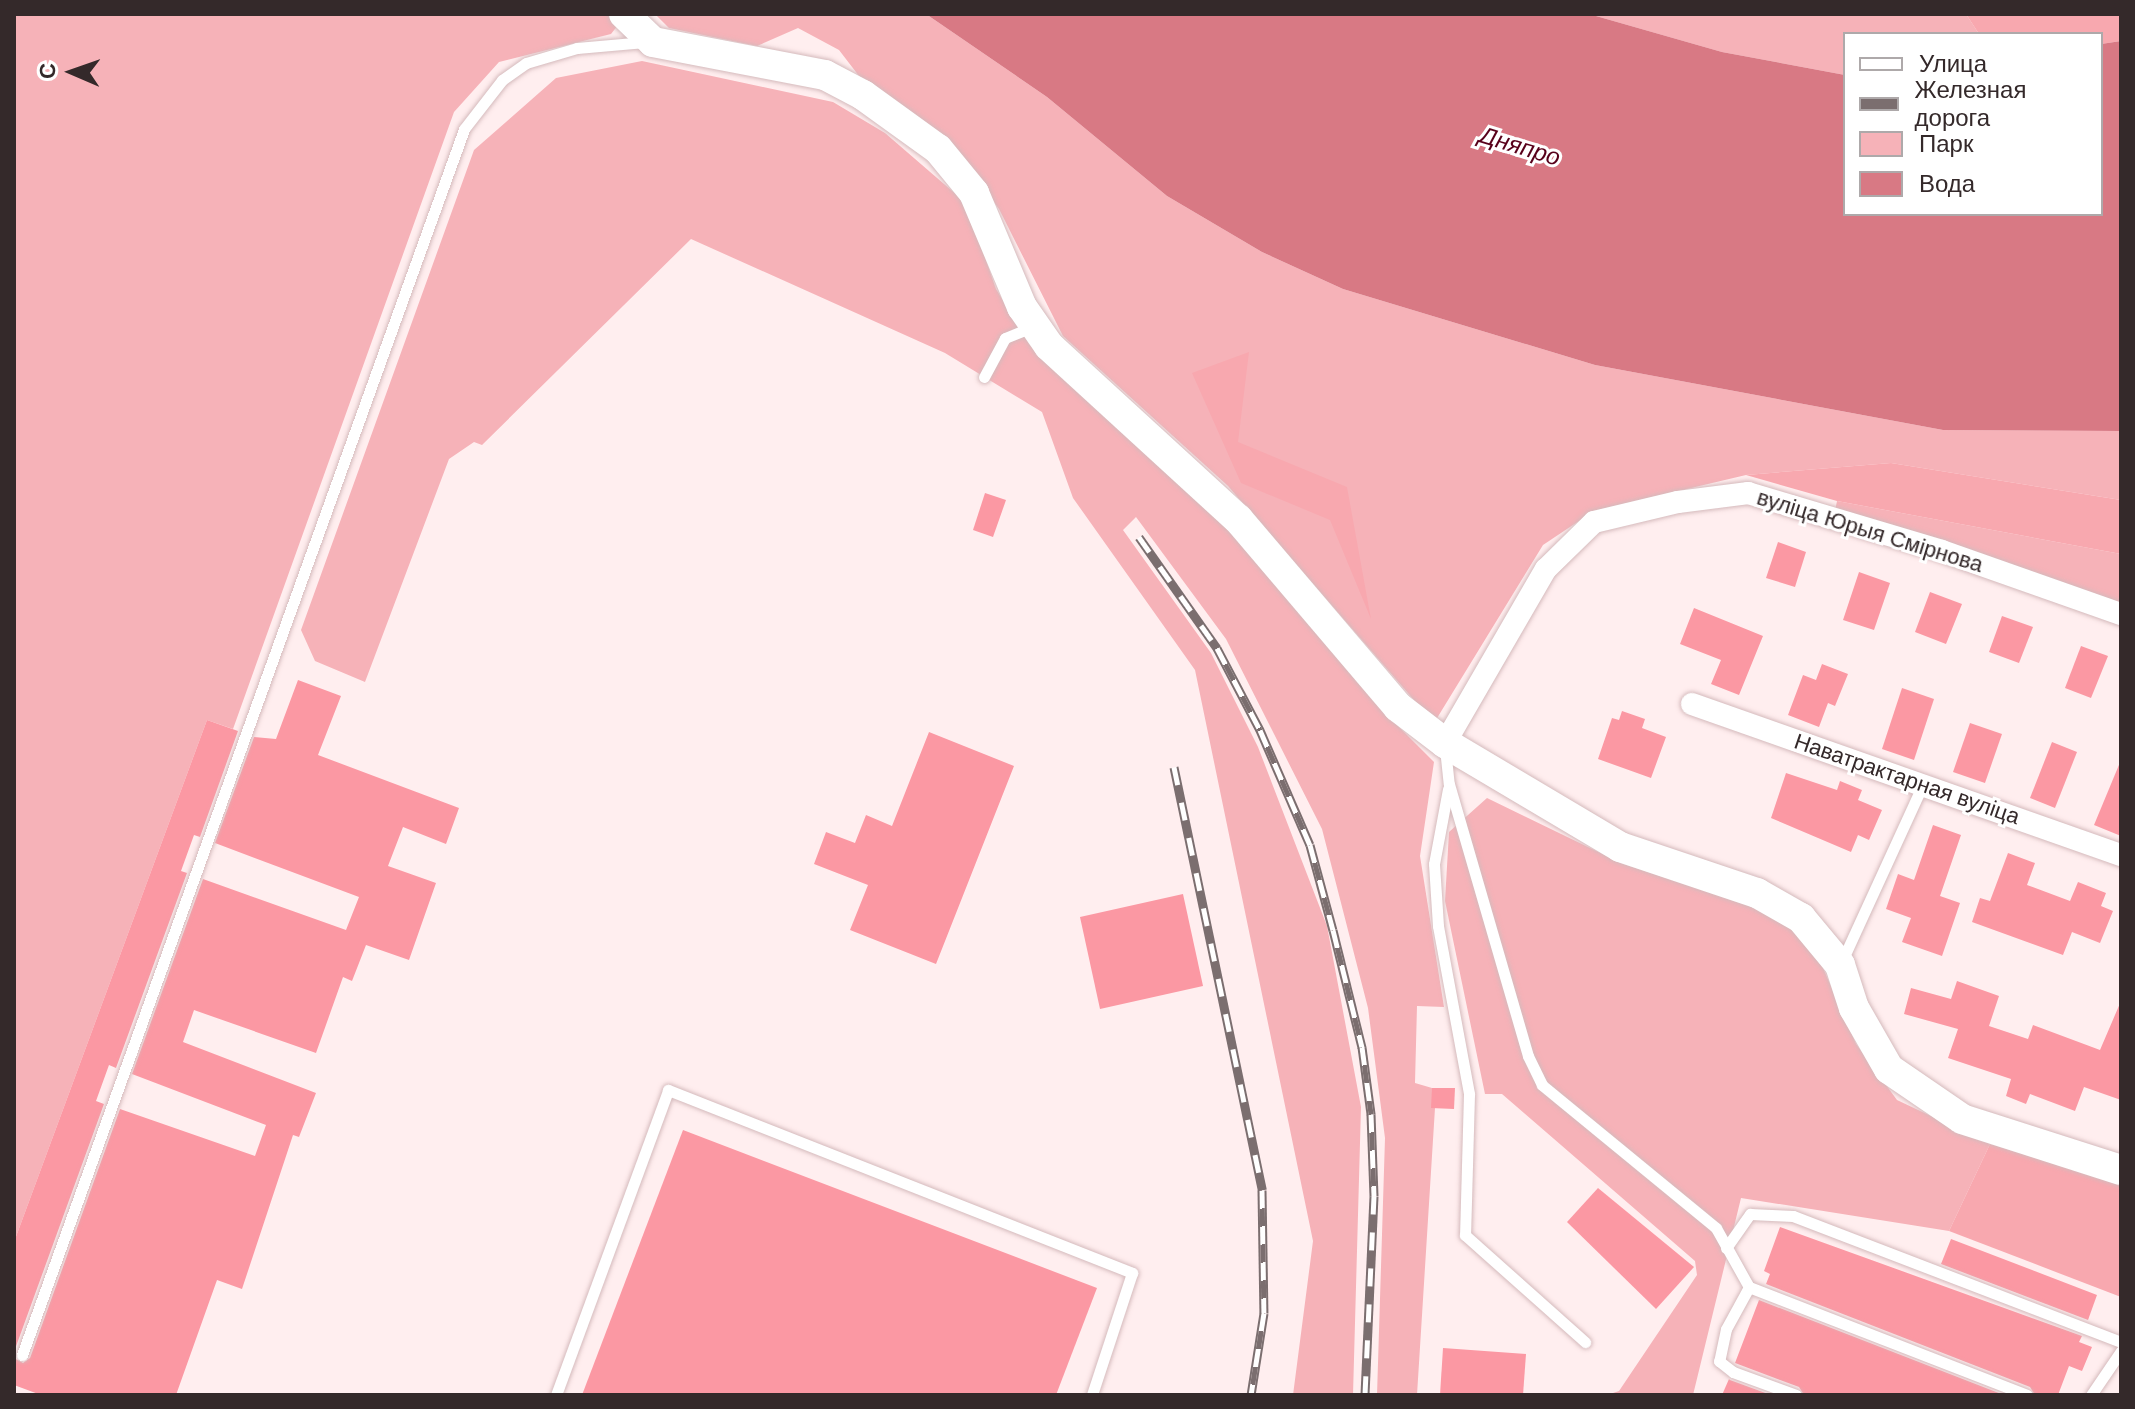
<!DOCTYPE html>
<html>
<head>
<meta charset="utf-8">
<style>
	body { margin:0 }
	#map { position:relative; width:2135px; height:1409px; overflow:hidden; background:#ffeeef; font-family:Helvetica,sans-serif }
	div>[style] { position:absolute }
	.green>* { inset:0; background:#f6b2b8 }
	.forest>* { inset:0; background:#f8a8af }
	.water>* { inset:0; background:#d87984 }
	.building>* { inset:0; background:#fb98a3 }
	.roads { filter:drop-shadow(0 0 2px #d5babc) drop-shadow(0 0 2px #d5babc) }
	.lane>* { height:11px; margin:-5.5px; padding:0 5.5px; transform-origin:5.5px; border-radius:5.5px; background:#fff }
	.street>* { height:22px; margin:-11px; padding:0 11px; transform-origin:11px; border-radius:11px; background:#fff }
	.secondary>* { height:30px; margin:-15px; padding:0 15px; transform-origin:15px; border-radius:15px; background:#fff }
	.rail>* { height:9px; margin-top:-4.5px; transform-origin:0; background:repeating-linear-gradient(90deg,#fff 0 18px,#7b6e6f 0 36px); box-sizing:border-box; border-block:2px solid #7b6e6f }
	span { translate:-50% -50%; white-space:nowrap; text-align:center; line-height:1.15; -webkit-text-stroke:6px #fff; paint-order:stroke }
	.street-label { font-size:22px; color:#34292a }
	.water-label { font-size:24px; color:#58001a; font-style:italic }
	.frame { position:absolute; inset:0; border:16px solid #34292a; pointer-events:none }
	.legend { position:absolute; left:1843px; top:32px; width:260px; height:184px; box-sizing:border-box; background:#fff; border:2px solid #aea9aa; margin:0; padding:10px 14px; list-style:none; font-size:24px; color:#34292a }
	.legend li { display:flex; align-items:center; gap:16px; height:40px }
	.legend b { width:40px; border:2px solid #aea9aa }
	.north { position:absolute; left:32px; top:32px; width:80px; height:80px; -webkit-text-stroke:6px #fff; paint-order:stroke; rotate:272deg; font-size:22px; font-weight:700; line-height:32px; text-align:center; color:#34292a }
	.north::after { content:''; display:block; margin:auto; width:28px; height:36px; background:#34292a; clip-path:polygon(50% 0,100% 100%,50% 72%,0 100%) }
</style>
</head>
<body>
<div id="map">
	<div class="green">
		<i style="clip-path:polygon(14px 14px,607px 14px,618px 25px,611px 34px,499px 62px,454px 112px,233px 729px,207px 720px,14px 1242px)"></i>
		<i style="clip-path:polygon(655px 14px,926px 14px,1047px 97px,1167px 196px,1262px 252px,1343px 289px,1595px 365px,1943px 430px,2121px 431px,2121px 500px,1891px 463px,1746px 475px,1594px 511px,1543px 545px,1434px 723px,1228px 486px,1063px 336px,999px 209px,948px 138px,859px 76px,839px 50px,798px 28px,757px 46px,669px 28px)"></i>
		<i style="clip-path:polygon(1589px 14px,1966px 14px,1979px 34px,1845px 34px,1845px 75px,1722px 52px)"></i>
		<i style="clip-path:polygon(642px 61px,833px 102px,885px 133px,966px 203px,996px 289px,1029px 344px,1209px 507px,1374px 702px,1434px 762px,1420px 856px,1444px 1007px,1417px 1006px,1415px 1083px,1432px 1088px,1435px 1108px,1417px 1395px,1377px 1395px,1385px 1138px,1368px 1008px,1322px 829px,1226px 639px,1136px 517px,1123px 530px,1211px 653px,1258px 747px,1327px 926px,1361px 1107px,1353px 1395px,1293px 1395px,1313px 1241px,1195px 670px,1073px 498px,1042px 412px,945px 353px,691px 239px,482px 445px,474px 442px,449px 459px,365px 682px,315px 661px,301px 630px,474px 150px,556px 78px)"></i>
		<i style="clip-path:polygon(1837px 501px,2121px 554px,2121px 619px,1833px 521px)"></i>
		<i style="clip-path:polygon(1487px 798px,1623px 864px,1762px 908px,1813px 945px,1856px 1044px,1897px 1100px,1990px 1144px,1949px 1231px,1741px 1198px,1693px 1395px,1607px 1395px,1619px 1391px,1697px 1275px,1695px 1261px,1502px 1094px,1485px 1094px,1445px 901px,1449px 832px)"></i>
	</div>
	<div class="forest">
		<i style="clip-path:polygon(1966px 14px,2121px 14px,2121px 41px,2101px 44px,2101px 34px,1979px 34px)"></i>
		<i style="clip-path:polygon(1249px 352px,1238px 442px,1347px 487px,1371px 619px,1330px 520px,1241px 483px,1192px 373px)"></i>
		<i style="clip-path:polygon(1891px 463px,2121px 500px,2121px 554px,1837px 501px,1746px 475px)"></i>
		<i style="clip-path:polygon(1990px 1144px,2121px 1184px,2121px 1297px,1949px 1231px)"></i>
	</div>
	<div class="water">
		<i style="clip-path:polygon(926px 14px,1589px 14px,1722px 52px,1845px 75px,1845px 214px,2101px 214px,2101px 44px,2121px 41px,2121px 431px,1943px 430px,1595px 365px,1343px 289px,1262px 252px,1167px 196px,1047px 97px)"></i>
	</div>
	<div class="building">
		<i style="clip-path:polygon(985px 493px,1006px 500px,993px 537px,973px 530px)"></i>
		<i style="clip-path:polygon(1778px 542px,1806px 552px,1795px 587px,1766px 578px)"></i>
		<i style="clip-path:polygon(1859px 572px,1890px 583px,1874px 630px,1843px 620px)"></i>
		<i style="clip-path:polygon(1930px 592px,1962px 604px,1946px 644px,1915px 632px)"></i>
		<i style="clip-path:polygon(1694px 608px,1763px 636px,1739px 695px,1711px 684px,1721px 660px,1680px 644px)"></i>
		<i style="clip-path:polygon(2002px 616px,2033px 627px,2019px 663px,1989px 652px)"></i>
		<i style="clip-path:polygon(2081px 646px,2108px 656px,2091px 698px,2065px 688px)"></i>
		<i style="clip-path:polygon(1822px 664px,1848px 674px,1835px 706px,1828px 703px,1819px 727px,1788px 715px,1803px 675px,1816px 680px)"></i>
		<i style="clip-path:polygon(298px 680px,341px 696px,318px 755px,459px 808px,446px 844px,403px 827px,388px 866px,436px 883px,409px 960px,366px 945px,352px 981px,343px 977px,316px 1053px,194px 1010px,183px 1042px,316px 1093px,299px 1137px,293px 1135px,242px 1289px,217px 1280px,176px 1395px,41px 1395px,14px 1385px,14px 1358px,23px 1363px,30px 1358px,120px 1109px,255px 1156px,266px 1125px,132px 1074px,203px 879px,346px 930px,359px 897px,215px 843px,254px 737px,276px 739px)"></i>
		<i style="clip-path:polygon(1902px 688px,1934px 699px,1914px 760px,1882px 749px)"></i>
		<i style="clip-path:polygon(1622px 711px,1645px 719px,1642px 728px,1666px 737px,1651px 778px,1598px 759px,1612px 718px,1619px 720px)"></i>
		<i style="clip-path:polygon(207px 720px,238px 731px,200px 837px,194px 835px,181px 871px,187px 873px,116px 1068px,109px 1065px,96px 1101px,104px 1104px,14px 1352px,14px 1242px)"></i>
		<i style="clip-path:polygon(1970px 723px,2002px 734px,1985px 783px,1953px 772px)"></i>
		<i style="clip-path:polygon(929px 732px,1014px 766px,936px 964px,850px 930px,868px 885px,814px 864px,826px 832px,855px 843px,866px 815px,892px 826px)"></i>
		<i style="clip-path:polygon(2052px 742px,2077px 752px,2055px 808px,2030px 798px)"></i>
		<i style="clip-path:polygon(2121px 760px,2121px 836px,2094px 825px)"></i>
		<i style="clip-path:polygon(1786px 773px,1837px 790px,1840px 781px,1862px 790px,1858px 800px,1882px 810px,1869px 840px,1858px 835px,1851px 852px,1771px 818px)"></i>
		<i style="clip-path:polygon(1933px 825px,1961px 835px,1940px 896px,1960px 903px,1942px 956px,1902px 942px,1911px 918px,1886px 909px,1898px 874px,1914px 880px)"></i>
		<i style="clip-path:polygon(2008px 853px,2035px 863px,2027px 885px,2070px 901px,2078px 882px,2106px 893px,2101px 906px,2113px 911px,2100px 943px,2072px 932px,2063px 955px,1972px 922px,1980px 898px,1990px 901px)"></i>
		<i style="clip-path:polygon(1183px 894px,1203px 986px,1100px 1009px,1080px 917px)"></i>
		<i style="clip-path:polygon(1957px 981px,1999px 996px,1989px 1026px,2028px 1039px,2033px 1025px,2100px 1050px,2121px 1001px,2121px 1100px,2084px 1087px,2075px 1111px,2030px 1094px,2026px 1104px,2006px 1096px,2011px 1079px,1948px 1058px,1958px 1029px,1904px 1014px,1911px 988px,1951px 999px)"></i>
		<i style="clip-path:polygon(1432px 1088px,1455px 1088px,1454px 1109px,1431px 1108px)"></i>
		<i style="clip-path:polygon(683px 1130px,1097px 1288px,1056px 1395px,582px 1395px)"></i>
		<i style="clip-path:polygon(1598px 1188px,1694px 1267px,1656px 1309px,1567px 1222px)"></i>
		<i style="clip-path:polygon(1780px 1227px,2082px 1336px,2079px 1342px,2092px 1347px,2082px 1371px,2069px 1366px,2058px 1395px,2035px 1395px,2030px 1387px,1766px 1284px,1770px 1274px,1764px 1271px)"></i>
		<i style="clip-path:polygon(1951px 1239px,2097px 1295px,2088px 1320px,1941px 1264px)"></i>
		<i style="clip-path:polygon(1759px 1300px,2004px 1395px,1804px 1395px,1799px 1387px,1735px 1363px)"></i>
		<i style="clip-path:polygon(1443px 1348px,1526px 1354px,1523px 1395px,1440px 1395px)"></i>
		<i style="clip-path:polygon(1729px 1379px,1730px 1380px,1771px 1395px,1722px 1395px)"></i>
	</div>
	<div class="roads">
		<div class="lane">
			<i style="left:984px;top:377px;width:44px;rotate:-61.7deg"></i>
			<i style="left:1005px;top:338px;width:31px;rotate:-22deg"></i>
			<i style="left:1445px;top:748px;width:36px;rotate:84deg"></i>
			<i style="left:1449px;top:784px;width:283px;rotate:73.8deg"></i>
			<i style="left:1528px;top:1056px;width:32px;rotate:64deg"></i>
			<i style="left:1542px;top:1085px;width:225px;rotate:39.4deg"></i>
			<i style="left:1716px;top:1228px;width:68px;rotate:60.8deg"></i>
			<i style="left:1749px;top:1287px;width:298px;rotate:21.2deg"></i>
			<i style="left:1448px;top:789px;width:76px;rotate:100.6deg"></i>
			<i style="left:1434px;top:864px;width:62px;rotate:86.3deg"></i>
			<i style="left:1438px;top:926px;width:171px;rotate:79.5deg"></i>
			<i style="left:1469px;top:1094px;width:141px;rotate:91.6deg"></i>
			<i style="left:1465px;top:1235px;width:161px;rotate:41.7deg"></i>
			<i style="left:1842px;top:961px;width:195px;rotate:-65.4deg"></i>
			<i style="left:1726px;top:1248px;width:42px;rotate:-54.8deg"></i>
			<i style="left:1750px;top:1214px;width:43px;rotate:2.7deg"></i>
			<i style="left:1793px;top:1216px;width:351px;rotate:21deg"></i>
			<i style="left:1749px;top:1287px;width:48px;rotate:118.7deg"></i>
			<i style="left:1726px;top:1329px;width:33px;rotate:102deg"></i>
			<i style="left:1719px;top:1361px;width:18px;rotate:38deg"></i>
			<i style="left:1733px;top:1372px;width:67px;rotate:20.1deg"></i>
			<i style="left:22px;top:1355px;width:1303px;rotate:-70.17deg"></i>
			<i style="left:464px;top:129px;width:62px;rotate:-52.2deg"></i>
			<i style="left:502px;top:80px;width:29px;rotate:-35deg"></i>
			<i style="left:526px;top:63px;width:53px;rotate:-16.4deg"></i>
			<i style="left:577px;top:48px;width:68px;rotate:-5deg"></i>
			<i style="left:556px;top:1395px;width:325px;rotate:-69.8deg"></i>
			<i style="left:668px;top:1090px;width:499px;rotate:21.5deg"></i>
			<i style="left:1132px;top:1273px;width:128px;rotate:108.2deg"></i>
			<i style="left:2091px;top:1395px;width:53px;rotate:-55.7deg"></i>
		</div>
		<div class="street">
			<i style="left:1692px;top:704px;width:455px;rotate:19.4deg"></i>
			<i style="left:1445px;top:743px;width:201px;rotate:-59.9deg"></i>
			<i style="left:1546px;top:569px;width:67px;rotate:-44.4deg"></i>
			<i style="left:1594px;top:522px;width:86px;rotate:-13.4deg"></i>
			<i style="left:1678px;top:502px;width:71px;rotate:-7.3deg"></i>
			<i style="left:1748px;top:493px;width:202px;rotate:16.6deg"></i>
			<i style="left:1942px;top:551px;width:190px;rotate:19.4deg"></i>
		</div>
		<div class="secondary">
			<i style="left:624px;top:14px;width:40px;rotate:44deg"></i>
			<i style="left:653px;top:42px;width:175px;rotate:10.9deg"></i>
			<i style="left:825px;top:75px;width:43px;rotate:27.8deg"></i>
			<i style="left:863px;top:95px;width:92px;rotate:35.8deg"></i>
			<i style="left:938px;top:149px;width:57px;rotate:50.7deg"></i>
			<i style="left:974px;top:193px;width:124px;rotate:67.2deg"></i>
			<i style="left:1022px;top:307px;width:47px;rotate:55.3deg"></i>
			<i style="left:1049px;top:346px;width:256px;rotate:42.5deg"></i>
			<i style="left:1238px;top:519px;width:247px;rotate:49.6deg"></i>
			<i style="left:1398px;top:707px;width:59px;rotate:37.5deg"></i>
			<i style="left:1445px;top:743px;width:204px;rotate:30.7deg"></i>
			<i style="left:1620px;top:847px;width:145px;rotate:18.6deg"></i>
			<i style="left:1757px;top:893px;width:51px;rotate:29.6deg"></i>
			<i style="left:1801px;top:918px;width:61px;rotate:50.3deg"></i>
			<i style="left:1840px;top:965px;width:45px;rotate:72deg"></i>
			<i style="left:1854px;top:1008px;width:70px;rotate:60.2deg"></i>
			<i style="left:1889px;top:1069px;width:88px;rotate:34.4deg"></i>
			<i style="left:1962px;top:1119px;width:167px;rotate:17.8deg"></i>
		</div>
	</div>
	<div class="rail">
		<i style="left:1139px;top:537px;width:136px;rotate:54.9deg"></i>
		<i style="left:1217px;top:648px;width:93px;rotate:62.3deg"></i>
		<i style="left:1260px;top:730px;width:125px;rotate:66.5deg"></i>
		<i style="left:1310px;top:845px;width:88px;rotate:74.9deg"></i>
		<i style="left:1333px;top:930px;width:121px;rotate:76.1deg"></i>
		<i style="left:1362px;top:1047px;width:68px;rotate:82.3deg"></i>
		<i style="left:1371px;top:1114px;width:82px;rotate:87.9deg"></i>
		<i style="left:1374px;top:1196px;width:199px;rotate:92.6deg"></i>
		<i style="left:1174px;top:767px;width:432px;rotate:78.2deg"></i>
		<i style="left:1262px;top:1190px;width:123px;rotate:89.1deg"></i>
		<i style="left:1264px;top:1313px;width:83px;rotate:99deg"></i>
	</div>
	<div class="street-label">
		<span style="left:1870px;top:531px;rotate:17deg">вуліца Юрыя Смірнова</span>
		<span style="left:1907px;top:779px;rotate:19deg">Наватрактарная вуліца</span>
	</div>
	<div class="water-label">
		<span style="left:1520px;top:146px;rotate:17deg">Дняпро</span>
	</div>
	<div class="frame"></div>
	<ul class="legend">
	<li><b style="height:10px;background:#fff"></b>Улица</li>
	<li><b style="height:10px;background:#7b6e6f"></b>Железная дорога</li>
	<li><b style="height:22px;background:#f6b2b8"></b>Парк</li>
	<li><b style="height:22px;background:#d87984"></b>Вода</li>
	</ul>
	<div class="north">С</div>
</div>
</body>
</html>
